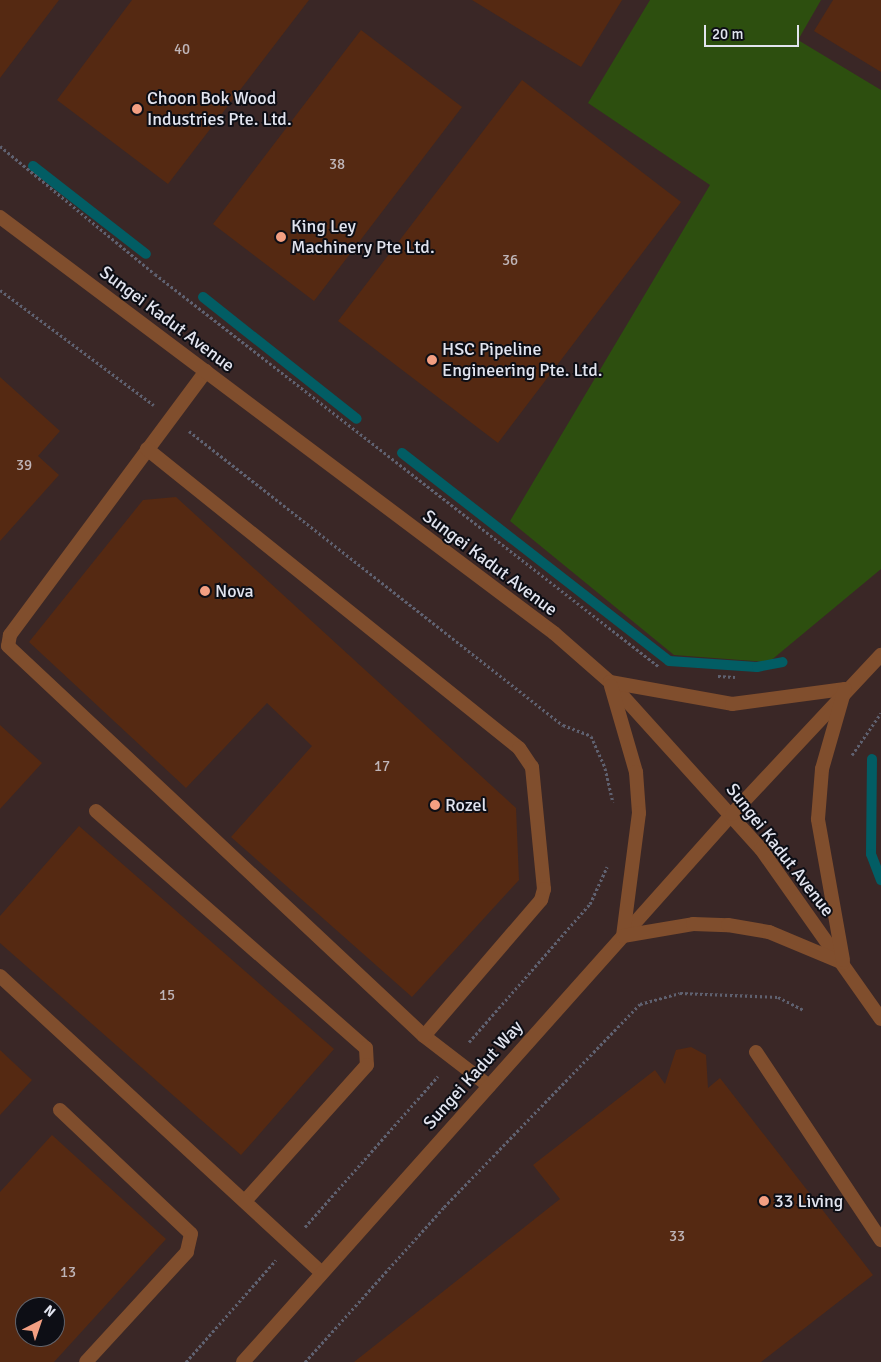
<!DOCTYPE html>
<html>
<head>
<meta charset="utf-8">
<style>
	body { margin:0 }
	#map { position:relative; width:881px; height:1362px; overflow:hidden; background:#222435; font-family:Signika,sans-serif }
	div>[style] { position:absolute }
	.industrial>* { inset:0; background:#3a2726 }
	.green>* { inset:0; background:#2d4f0f }
	.stream>* { height:10px; margin:-5px; padding:0 5px; transform-origin:5px; border-radius:5px; background:#025d64 }
	.building>* { inset:0; background:#552912 }
	.path>* { height:3px; margin-top:-1.5px; transform-origin:0; background:repeating-linear-gradient(90deg,#5f6170 0 2.5px,transparent 0 5px) }
	.service>* { height:14px; margin:-7px; padding:0 7px; transform-origin:7px; border-radius:7px; background:#804e2d }
	.minor>* { height:14px; margin:-7px; padding:0 7px; transform-origin:7px; border-radius:7px; background:#804e2d }
	.tertiary>* { height:14px; margin:-7px; padding:0 7px; transform-origin:7px; border-radius:7px; background:#804e2d }
	.dots>* { width:14px; height:14px; translate:-50% -50%; box-sizing:border-box; border:2px solid #0d0e15; border-radius:50% }
	span { translate:-50% -50%; white-space:nowrap; text-align:center; line-height:1.15; -webkit-text-stroke:4px #0d0e15; paint-order:stroke }
	.number-label { font-size:15px; color:#bfb5b8 }
	.number-label span { -webkit-text-stroke-width:0 }
	.poi-label { font-size:18px; color:#e2e4ef }
	.left { translate:0 -50%; text-align:left }
	.street-label { font-size:18px; color:#e2e4ef }
	.north { position:absolute; left:15px; top:1297px; width:50px; height:50px; box-sizing:border-box; background:#0d0e15; border:1px solid #62646c; border-radius:50%; rotate:41deg; font-size:14px; font-weight:700; line-height:20px; text-align:center; color:#e2e4ef }
	.north::after { content:''; display:block; margin:auto; width:18px; height:22px; background:#f39f82; clip-path:polygon(50% 0,100% 100%,50% 72%,0 100%) }
	.scale { position:absolute; left:704px; top:25px; width:95px; height:22px; box-sizing:border-box; border:2px solid #e2e4ef; border-top:0; padding-left:6px; font-size:15px; line-height:18px; white-space:nowrap; color:#e2e4ef; -webkit-text-stroke:4px #0d0e15; paint-order:stroke }
</style>
</head>
<body>
<div id="map">
	<div class="industrial">
		<i style="clip-path:polygon(evenodd,0 0,881px 0,881px 1362px,0 1362px,0 0,25px 1307px,55px 1307px,55px 1337px,25px 1337px,25px 1307px)"></i>
	</div>
	<div class="green">
		<i style="clip-path:polygon(650px 0,821px 0,798px 40px,881px 90px,881px 569px,769px 662px,674px 655px,510px 521px,710px 185px,588px 103px)"></i>
	</div>
	<div class="stream">
		<i style="left:33px;top:166px;width:143px;rotate:37.9deg"></i>
		<i style="left:203px;top:297px;width:196px;rotate:38.4deg"></i>
		<i style="left:402px;top:453px;width:338px;rotate:37.9deg"></i>
		<i style="left:669px;top:661px;width:88px;rotate:3.9deg"></i>
		<i style="left:757px;top:667px;width:26px;rotate:-11deg"></i>
		<i style="left:872px;top:759px;width:95px;rotate:90.6deg"></i>
		<i style="left:871px;top:854px;width:28px;rotate:69deg"></i>
	</div>
	<div class="building">
		<i style="clip-path:polygon(0 0,59px 0,0 78px)"></i>
		<i style="clip-path:polygon(132px 0,309px 0,168px 184px,57px 100px)"></i>
		<i style="clip-path:polygon(472px 0,622px 0,581px 67px)"></i>
		<i style="clip-path:polygon(833px 0,881px 0,881px 72px,814px 31px)"></i>
		<i style="clip-path:polygon(361px 30px,462px 107px,314px 301px,213px 224px)"></i>
		<i style="clip-path:polygon(522px 80px,681px 202px,498px 443px,338px 321px)"></i>
		<i style="clip-path:polygon(0 377px,60px 431px,38px 456px,59px 475px,0 541px)"></i>
		<i style="clip-path:polygon(176px 497px,516px 808px,519px 880px,412px 997px,231px 837px,312px 746px,267px 703px,186px 788px,29px 642px,143px 500px)"></i>
		<i style="clip-path:polygon(0 725px,42px 763px,0 809px)"></i>
		<i style="clip-path:polygon(79px 826px,334px 1049px,241px 1155px,0 943px,0 916px)"></i>
		<i style="clip-path:polygon(691px 1047px,706px 1055px,708px 1088px,720px 1078px,873px 1275px,761px 1362px,354px 1362px,560px 1199px,533px 1165px,655px 1070px,665px 1084px,676px 1050px)"></i>
		<i style="clip-path:polygon(0 1050px,32px 1080px,0 1115px)"></i>
		<i style="clip-path:polygon(evenodd,52px 1135px,166px 1239px,54px 1362px,0 1362px,0 1192px,52px 1135px,25px 1307px,55px 1307px,55px 1337px,25px 1337px,25px 1307px)"></i>
	</div>
	<div class="path">
		<i style="left:0;top:146px;width:201px;rotate:39.6deg"></i>
		<i style="left:155px;top:274px;width:638px;rotate:37.93deg"></i>
		<i style="left:0;top:290px;width:192px;rotate:36.8deg"></i>
		<i style="left:189px;top:431px;width:476px;rotate:38.2deg"></i>
		<i style="left:563px;top:725px;width:30px;rotate:21deg"></i>
		<i style="left:591px;top:736px;width:35px;rotate:66deg"></i>
		<i style="left:605px;top:768px;width:35px;rotate:77deg"></i>
		<i style="left:718px;top:676px;width:17px;rotate:3deg"></i>
		<i style="left:852px;top:755px;width:51px;rotate:-55.4deg"></i>
		<i style="left:469px;top:1042px;width:184px;rotate:-48.8deg"></i>
		<i style="left:590px;top:904px;width:41px;rotate:-65.3deg"></i>
		<i style="left:305px;top:1227px;width:201px;rotate:-48.6deg"></i>
		<i style="left:186px;top:1362px;width:136px;rotate:-48.6deg"></i>
		<i style="left:305px;top:1362px;width:208px;rotate:-48.1deg"></i>
		<i style="left:444px;top:1207px;width:282px;rotate:-46deg"></i>
		<i style="left:640px;top:1004px;width:41px;rotate:-15.4deg"></i>
		<i style="left:680px;top:993px;width:98px;rotate:2.3deg"></i>
		<i style="left:778px;top:997px;width:29px;rotate:27deg"></i>
	</div>
	<div class="service">
		<i style="left:206px;top:371px;width:329px;rotate:126.6deg"></i>
		<i style="left:10px;top:635px;width:11px;rotate:100deg"></i>
		<i style="left:8px;top:646px;width:570px;rotate:43.15deg"></i>
		<i style="left:424px;top:1036px;width:82px;rotate:37.6deg"></i>
		<i style="left:147px;top:449px;width:477px;rotate:38.8deg"></i>
		<i style="left:519px;top:748px;width:23px;rotate:56deg"></i>
		<i style="left:532px;top:767px;width:123px;rotate:84.4deg"></i>
		<i style="left:544px;top:889px;width:11px;rotate:105deg"></i>
		<i style="left:541px;top:900px;width:179px;rotate:130.7deg"></i>
		<i style="left:96px;top:811px;width:359px;rotate:41.3deg"></i>
		<i style="left:366px;top:1048px;width:17px;rotate:87deg"></i>
		<i style="left:367px;top:1065px;width:183px;rotate:131.9deg"></i>
		<i style="left:0;top:976px;width:437px;rotate:42.7deg"></i>
		<i style="left:756px;top:1052px;width:226px;rotate:56.4deg"></i>
		<i style="left:60px;top:1110px;width:180px;rotate:43.4deg"></i>
		<i style="left:191px;top:1234px;width:18px;rotate:103deg"></i>
		<i style="left:187px;top:1252px;width:149px;rotate:132.6deg"></i>
	</div>
	<div class="minor">
		<i style="left:243px;top:1362px;width:734px;rotate:-48.26deg"></i>
	</div>
	<div class="tertiary">
		<i style="left:0;top:217px;width:693px;rotate:36.9deg"></i>
		<i style="left:554px;top:633px;width:74px;rotate:41.2deg"></i>
		<i style="left:610px;top:682px;width:225px;rotate:47.9deg"></i>
		<i style="left:761px;top:849px;width:208px;rotate:54.8deg"></i>
		<i style="left:610px;top:682px;width:124px;rotate:10.2deg"></i>
		<i style="left:732px;top:704px;width:114px;rotate:-7.6deg"></i>
		<i style="left:611px;top:686px;width:90px;rotate:73.8deg"></i>
		<i style="left:636px;top:772px;width:41px;rotate:85.8deg"></i>
		<i style="left:639px;top:813px;width:124px;rotate:97.4deg"></i>
		<i style="left:623px;top:936px;width:71px;rotate:-9.7deg"></i>
		<i style="left:693px;top:924px;width:35px;rotate:2deg"></i>
		<i style="left:728px;top:925px;width:42px;rotate:9.7deg"></i>
		<i style="left:769px;top:932px;width:80px;rotate:22.7deg"></i>
		<i style="left:732px;top:814px;width:218px;rotate:-46.9deg"></i>
		<i style="left:843px;top:960px;width:143px;rotate:-100.1deg"></i>
		<i style="left:818px;top:819px;width:50px;rotate:-85.4deg"></i>
		<i style="left:822px;top:769px;width:83px;rotate:-74deg"></i>
	</div>
	<div class="dots">
		<i style="left:137px;top:109px;background:#f39f82"></i>
		<i style="left:281px;top:237px;background:#f39f82"></i>
		<i style="left:432px;top:360px;background:#f39f82"></i>
		<i style="left:205px;top:591px;background:#f39f82"></i>
		<i style="left:435px;top:805px;background:#f39f82"></i>
		<i style="left:764px;top:1201px;background:#f39f82"></i>
	</div>
	<div class="number-label">
		<span style="left:182px;top:50px">40</span>
		<span style="left:337px;top:165px">38</span>
		<span style="left:510px;top:261px">36</span>
		<span style="left:24px;top:466px">39</span>
		<span style="left:382px;top:767px">17</span>
		<span style="left:167px;top:996px">15</span>
		<span style="left:677px;top:1237px">33</span>
		<span style="left:68px;top:1273px">13</span>
	</div>
	<div class="poi-label">
		<span class="left" style="left:147px;top:109px">Choon Bok Wood<br>Industries Pte. Ltd.</span>
		<span class="left" style="left:291px;top:237px">King Ley<br>Machinery Pte Ltd.</span>
		<span class="left" style="left:442px;top:360px">HSC Pipeline<br>Engineering Pte. Ltd.</span>
		<span class="left" style="left:215px;top:591px">Nova</span>
		<span class="left" style="left:445px;top:805px">Rozel</span>
		<span class="left" style="left:774px;top:1201px">33 Living</span>
	</div>
	<div class="street-label">
		<span style="left:167px;top:319px;rotate:37deg">Sungei Kadut Avenue</span>
		<span style="left:490px;top:563px;rotate:37deg">Sungei Kadut Avenue</span>
		<span style="left:780px;top:850px;rotate:52deg">Sungei Kadut Avenue</span>
		<span style="left:473px;top:1075px;rotate:-48deg">Sungei Kadut Way</span>
	</div>
	<div class="north">N</div>
	<div class="scale">20 m</div>
</div>
</body>
</html>
